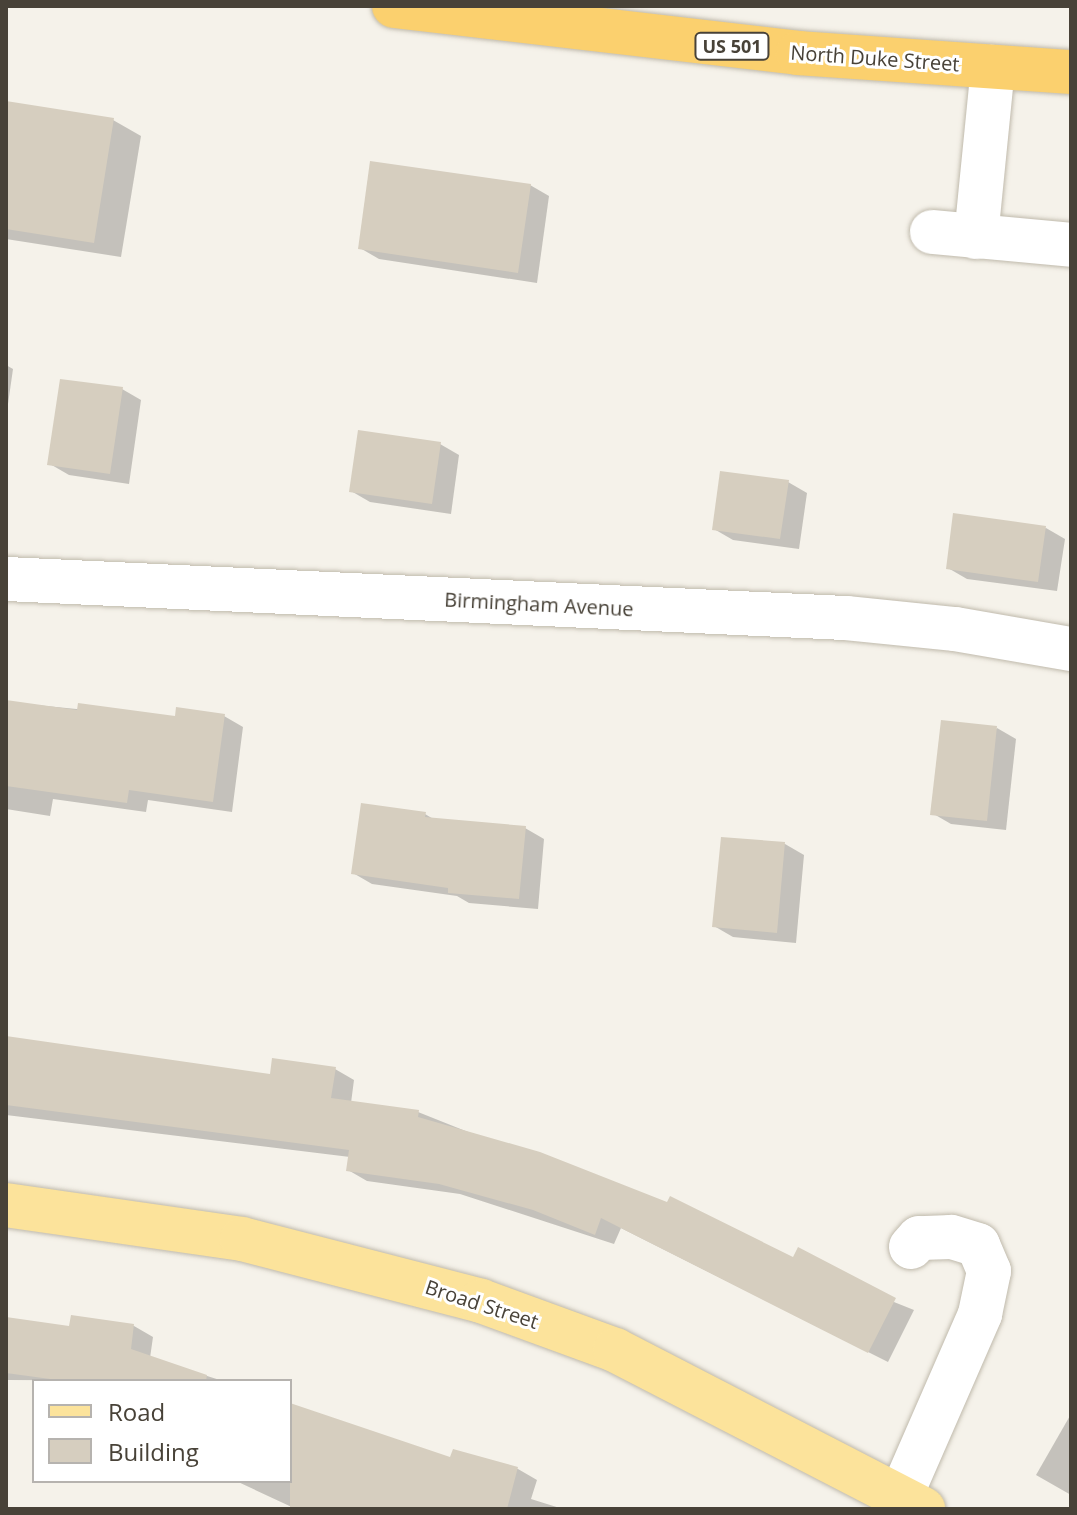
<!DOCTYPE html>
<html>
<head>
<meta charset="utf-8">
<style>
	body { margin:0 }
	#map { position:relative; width:1077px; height:1515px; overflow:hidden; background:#f5f2ea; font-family:"Open Sans",sans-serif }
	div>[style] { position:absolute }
	.shadow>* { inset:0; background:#0003 }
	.building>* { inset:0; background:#d6cebf }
	.roads { filter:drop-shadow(0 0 2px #c0baac) drop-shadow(0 0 2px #c0baac) }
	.minor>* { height:44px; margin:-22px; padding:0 22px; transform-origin:22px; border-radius:22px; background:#fff }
	.major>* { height:44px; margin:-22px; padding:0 22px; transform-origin:22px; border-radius:22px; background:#fce39b }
	.highway>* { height:44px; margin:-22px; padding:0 22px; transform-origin:22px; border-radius:22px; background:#fbd06e }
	span { translate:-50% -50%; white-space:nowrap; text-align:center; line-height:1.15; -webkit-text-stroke:6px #fff; paint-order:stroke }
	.shield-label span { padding:2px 6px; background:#fff; border:2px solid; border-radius:6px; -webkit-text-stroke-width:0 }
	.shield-label { font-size:18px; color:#484238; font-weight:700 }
	.street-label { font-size:20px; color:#484238 }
	.frame { position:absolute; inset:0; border:8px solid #484238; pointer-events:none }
	.legend { position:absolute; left:32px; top:1379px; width:260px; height:104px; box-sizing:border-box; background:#fff; border:2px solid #b6b3af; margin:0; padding:10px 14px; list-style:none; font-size:24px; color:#484238 }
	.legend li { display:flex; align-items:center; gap:16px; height:40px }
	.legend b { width:40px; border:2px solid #b6b3af }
</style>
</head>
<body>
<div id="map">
	<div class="shadow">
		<i style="clip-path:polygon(6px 103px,113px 120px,141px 136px,121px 257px,6px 239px)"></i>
		<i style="clip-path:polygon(530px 185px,549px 196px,537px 283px,379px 259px,360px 248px)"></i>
		<i style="clip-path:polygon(6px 365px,13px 369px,6px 418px)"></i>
		<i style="clip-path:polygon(122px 389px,141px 400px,129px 484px,69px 475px,50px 464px)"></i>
		<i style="clip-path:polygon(440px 444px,459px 455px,451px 514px,370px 502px,351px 491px)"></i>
		<i style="clip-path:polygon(788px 482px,807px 493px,799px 549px,733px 540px,714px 529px)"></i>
		<i style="clip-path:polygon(1046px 528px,1065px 539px,1057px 591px,967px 579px,948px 568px)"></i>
		<i style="clip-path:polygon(6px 702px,177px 719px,224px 716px,243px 727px,232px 812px,148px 800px,146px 812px,53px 799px,50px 816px,6px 809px)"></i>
		<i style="clip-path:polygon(997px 728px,1016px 739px,1006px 830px,951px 824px,932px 813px)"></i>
		<i style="clip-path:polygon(425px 814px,435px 820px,525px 828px,544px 839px,538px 909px,469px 903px,457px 896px,372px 884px,353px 873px)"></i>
		<i style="clip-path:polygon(723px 839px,785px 844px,804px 855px,796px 943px,733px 937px,714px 926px)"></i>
		<i style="clip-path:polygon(6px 1039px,272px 1076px,335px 1069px,354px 1080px,351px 1103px,418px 1112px,914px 1310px,888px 1362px,621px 1228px,614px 1244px,460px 1194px,367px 1181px,348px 1170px,350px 1157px,6px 1115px)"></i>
		<i style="clip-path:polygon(73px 1318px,134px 1326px,153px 1337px,150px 1358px,223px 1381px,6px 1380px,6px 1320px,71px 1328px)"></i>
		<i style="clip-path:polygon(290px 1405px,452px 1459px,454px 1451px,518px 1469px,537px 1480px,531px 1499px,563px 1509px,296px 1509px,236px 1481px,290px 1481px)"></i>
		<i style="clip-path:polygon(1071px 1414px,1071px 1495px,1036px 1475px)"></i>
	</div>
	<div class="building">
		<i style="clip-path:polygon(6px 101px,114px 118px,94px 243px,6px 229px)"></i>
		<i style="clip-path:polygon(370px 161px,531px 184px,518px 273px,358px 249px)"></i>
		<i style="clip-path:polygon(60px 379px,123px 387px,110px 474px,47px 465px)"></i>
		<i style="clip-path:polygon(358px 430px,441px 442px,432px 504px,349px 492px)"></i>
		<i style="clip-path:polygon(720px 471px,789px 480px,780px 539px,712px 530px)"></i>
		<i style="clip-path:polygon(953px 513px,1046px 526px,1038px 582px,946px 569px)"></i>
		<i style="clip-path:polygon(6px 700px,77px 710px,78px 703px,175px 716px,176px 707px,225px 714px,213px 802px,129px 790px,127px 803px,6px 786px)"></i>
		<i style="clip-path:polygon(941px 720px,997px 726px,987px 821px,930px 815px)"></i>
		<i style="clip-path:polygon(361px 803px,426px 812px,425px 817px,526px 826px,519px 899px,448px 893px,448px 888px,351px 874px)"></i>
		<i style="clip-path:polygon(721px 837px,785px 842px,777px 933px,712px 927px)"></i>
		<i style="clip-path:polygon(6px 1036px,270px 1074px,272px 1058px,336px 1067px,331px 1098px,419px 1110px,418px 1117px,540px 1152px,667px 1202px,670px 1196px,793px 1257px,798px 1247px,896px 1298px,868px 1353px,601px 1218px,595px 1235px,533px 1210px,439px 1184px,346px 1171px,349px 1150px,6px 1105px)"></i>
		<i style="clip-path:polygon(71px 1315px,134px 1324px,131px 1349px,207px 1375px,206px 1381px,65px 1381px,6px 1373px,6px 1317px,69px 1326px)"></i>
		<i style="clip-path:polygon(290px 1403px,450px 1457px,453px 1449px,518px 1467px,507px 1509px,290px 1509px)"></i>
	</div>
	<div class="roads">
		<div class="minor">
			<i style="left:932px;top:232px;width:140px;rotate:5.3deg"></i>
			<i style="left:976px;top:237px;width:171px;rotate:-84.3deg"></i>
			<i style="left:6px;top:579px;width:841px;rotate:2.66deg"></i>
			<i style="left:846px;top:618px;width:110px;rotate:5.8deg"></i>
			<i style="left:955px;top:629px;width:118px;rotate:9.8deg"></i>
			<i style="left:895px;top:1509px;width:213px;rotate:-66.4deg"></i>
			<i style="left:980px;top:1314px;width:44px;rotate:-78.2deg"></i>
			<i style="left:989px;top:1271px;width:28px;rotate:-113deg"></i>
			<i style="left:978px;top:1245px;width:28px;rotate:-163deg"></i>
			<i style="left:951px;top:1237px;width:32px;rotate:178deg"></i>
			<i style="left:919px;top:1238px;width:12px;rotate:132deg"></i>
		</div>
		<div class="major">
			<i style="left:6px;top:1205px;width:238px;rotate:8.2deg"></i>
			<i style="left:242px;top:1239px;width:247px;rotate:14.5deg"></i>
			<i style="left:481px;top:1301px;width:143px;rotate:20.1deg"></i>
			<i style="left:615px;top:1350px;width:347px;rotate:27.3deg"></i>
		</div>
		<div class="highway">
			<i style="left:394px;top:6px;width:407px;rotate:6.6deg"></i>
			<i style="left:798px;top:53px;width:274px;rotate:4deg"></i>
		</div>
	</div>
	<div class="shield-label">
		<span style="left:732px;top:46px">US 501</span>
	</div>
	<div class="street-label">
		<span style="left:875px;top:58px;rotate:4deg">North Duke Street</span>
		<span style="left:539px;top:604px;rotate:3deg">Birmingham Avenue</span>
		<span style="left:482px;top:1304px;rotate:18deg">Broad Street</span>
	</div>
	<div class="frame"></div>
	<ul class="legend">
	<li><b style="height:10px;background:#fce39b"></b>Road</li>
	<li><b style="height:22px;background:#d6cebf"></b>Building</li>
	</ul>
</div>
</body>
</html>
